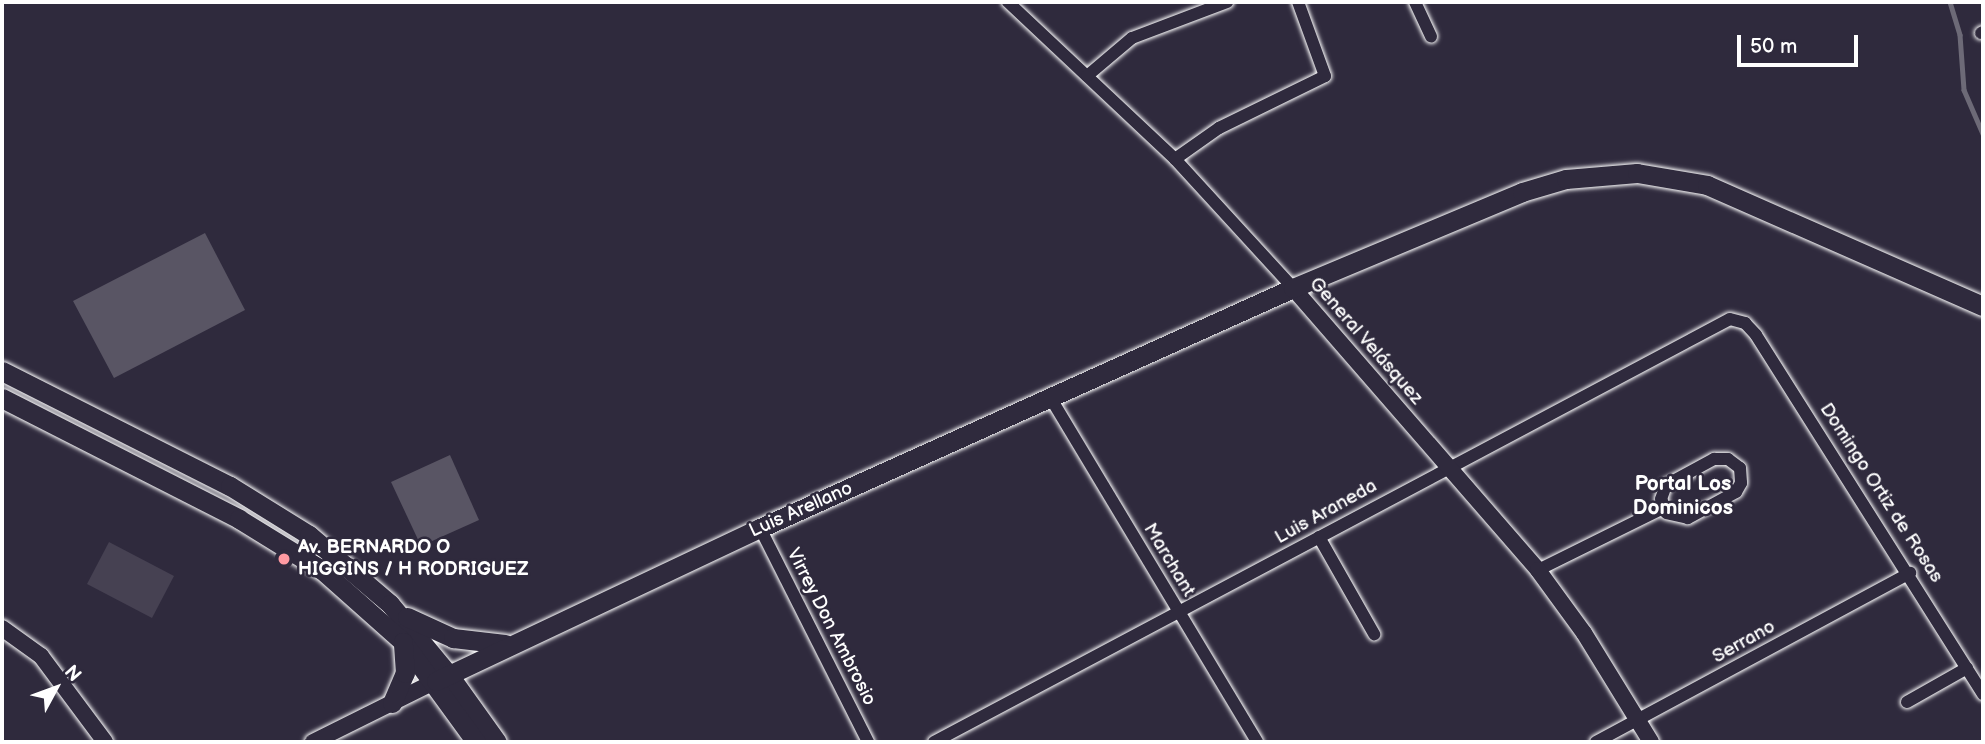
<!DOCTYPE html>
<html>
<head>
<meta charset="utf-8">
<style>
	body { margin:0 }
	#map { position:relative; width:1985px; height:744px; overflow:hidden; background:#2f2a3d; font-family:"Balsamiq Sans",sans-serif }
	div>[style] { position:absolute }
	.green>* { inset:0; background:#464152 }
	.stream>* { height:4.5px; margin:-2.25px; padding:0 2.25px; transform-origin:2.25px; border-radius:2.25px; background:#6d6a77 }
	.building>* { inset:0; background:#595564 }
	.roads { filter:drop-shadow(0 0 2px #fff) drop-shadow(0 0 2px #fff) }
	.minor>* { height:12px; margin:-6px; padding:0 6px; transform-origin:6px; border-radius:6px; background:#2f2a3d }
	.tertiary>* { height:16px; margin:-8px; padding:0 8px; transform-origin:8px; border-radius:8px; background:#2f2a3d }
	.primary>* { height:19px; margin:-9.5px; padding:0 9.5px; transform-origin:9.5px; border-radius:9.5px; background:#2f2a3d }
	.dots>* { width:19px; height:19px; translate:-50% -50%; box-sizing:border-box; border:4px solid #2f2a3d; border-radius:50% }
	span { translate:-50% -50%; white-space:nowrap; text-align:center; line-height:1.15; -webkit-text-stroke:5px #2f2a3d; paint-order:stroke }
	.street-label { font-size:19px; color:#fff }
	.poi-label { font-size:19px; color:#fff; font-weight:700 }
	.left { translate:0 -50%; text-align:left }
	.neighbourhood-label { font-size:21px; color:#fff; font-weight:700 }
	.frame { position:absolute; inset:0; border:4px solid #fff; pointer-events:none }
	.north { position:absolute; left:21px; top:653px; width:70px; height:70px; -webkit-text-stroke:5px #2f2a3d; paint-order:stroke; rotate:49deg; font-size:19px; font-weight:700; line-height:28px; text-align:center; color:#fff }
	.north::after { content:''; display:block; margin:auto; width:24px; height:32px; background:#fff; clip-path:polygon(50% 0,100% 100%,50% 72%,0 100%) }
	.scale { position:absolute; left:1737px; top:35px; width:121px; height:32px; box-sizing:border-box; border:4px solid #fff; border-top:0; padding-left:9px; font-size:21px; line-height:24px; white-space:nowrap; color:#fff; -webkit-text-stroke:5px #2f2a3d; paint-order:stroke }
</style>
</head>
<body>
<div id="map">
	<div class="green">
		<i style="clip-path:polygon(109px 542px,174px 576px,152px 618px,87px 584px)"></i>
	</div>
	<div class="stream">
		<i style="left:1950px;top:2px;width:34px;rotate:73deg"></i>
		<i style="left:1960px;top:35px;width:55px;rotate:85.8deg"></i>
		<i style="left:1964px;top:90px;width:48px;rotate:66.6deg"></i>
	</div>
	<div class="building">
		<i style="clip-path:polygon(205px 233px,245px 310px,114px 378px,73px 301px)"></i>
		<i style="clip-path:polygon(450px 455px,479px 520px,421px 546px,391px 482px)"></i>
	</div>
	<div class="roads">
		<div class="minor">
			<i style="left:1008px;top:2px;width:229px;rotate:43.2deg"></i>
			<i style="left:1175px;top:159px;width:175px;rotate:47.5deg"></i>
			<i style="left:1415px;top:2px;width:38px;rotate:65deg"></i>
			<i style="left:1981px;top:33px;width:2px;rotate:-27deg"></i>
			<i style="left:1087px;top:76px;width:59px;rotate:-40.2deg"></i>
			<i style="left:1132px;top:38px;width:102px;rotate:-20.8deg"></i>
			<i style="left:1175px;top:159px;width:54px;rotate:-35.2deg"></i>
			<i style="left:1219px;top:128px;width:118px;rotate:-26.1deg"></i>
			<i style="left:1325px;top:76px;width:79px;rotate:-110deg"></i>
			<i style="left:1050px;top:397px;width:402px;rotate:59deg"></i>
			<i style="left:1714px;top:459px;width:14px"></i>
			<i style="left:1728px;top:459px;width:15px;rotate:37deg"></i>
			<i style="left:1740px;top:468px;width:15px;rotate:86deg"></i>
			<i style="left:1741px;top:483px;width:10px;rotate:119deg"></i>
			<i style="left:1736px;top:492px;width:55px;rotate:151.6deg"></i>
			<i style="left:1688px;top:518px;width:22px;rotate:-167deg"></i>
			<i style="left:1667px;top:513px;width:15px;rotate:-113deg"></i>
			<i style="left:1661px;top:499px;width:15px;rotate:-70deg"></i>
			<i style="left:1666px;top:485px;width:55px;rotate:-28.4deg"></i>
			<i style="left:760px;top:528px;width:240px;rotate:63.2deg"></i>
			<i style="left:1319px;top:537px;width:112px;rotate:60.4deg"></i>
			<i style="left:1538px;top:570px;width:140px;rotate:-26.4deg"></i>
			<i style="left:1907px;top:702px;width:69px;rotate:-29.5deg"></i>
			<i style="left:934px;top:742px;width:901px;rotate:-27.99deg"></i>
			<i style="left:1730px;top:319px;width:16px;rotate:15deg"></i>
			<i style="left:1745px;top:323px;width:16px;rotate:47deg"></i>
			<i style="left:1756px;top:335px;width:425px;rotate:57.7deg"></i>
			<i style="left:1596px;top:742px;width:357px;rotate:-28.3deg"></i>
		</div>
		<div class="tertiary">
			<i style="left:1293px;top:288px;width:374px;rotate:49deg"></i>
			<i style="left:1538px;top:570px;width:78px;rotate:53.9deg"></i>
			<i style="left:1584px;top:633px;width:128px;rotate:58.4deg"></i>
			<i style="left:2px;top:628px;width:48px;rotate:35.7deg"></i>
			<i style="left:41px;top:656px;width:107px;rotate:53.3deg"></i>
			<i style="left:313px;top:742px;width:137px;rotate:-26.4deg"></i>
		</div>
		<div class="primary">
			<i style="left:2px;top:371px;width:255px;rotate:26.8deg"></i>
			<i style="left:230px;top:486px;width:93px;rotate:31.8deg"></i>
			<i style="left:309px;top:535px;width:106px;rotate:40.4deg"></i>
			<i style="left:390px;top:604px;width:92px;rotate:50.3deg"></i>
			<i style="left:449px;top:675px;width:82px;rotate:54.4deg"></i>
			<i style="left:2px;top:398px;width:266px;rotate:27deg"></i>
			<i style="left:239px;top:519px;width:97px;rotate:31.6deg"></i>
			<i style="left:322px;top:570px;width:108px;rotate:41.6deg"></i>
			<i style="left:403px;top:642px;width:124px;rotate:53.9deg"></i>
			<i style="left:407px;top:617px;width:51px;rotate:24.5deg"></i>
			<i style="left:453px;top:638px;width:52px;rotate:6.6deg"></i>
			<i style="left:436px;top:681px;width:358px;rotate:-25.3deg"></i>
			<i style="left:760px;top:528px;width:585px;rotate:-24.24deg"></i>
			<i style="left:1293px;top:288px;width:248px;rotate:-22.7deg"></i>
			<i style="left:1522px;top:192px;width:46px;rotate:-16.5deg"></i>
			<i style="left:1566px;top:179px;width:71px;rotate:-4.8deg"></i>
			<i style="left:1637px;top:173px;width:71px;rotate:9.7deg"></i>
			<i style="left:1707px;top:185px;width:301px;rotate:23.7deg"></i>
			<i style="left:392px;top:703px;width:33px;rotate:-67deg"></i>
			<i style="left:405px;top:673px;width:31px;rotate:-94deg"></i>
		</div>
	</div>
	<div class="dots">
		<i style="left:284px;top:559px;background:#ff9aa2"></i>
	</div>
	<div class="street-label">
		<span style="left:1366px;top:341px;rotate:49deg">General Velásquez</span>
		<span style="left:1881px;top:493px;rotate:57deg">Domingo Ortiz de Rosas</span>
		<span style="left:801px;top:510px;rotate:-24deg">Luis Arellano</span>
		<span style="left:1326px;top:512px;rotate:-29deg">Luis Araneda</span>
		<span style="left:1169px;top:560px;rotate:59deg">Marchant</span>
		<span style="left:831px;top:627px;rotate:63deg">Virrey Don Ambrosio</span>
		<span style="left:1744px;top:642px;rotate:-29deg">Serrano</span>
	</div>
	<div class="poi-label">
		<span class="left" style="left:298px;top:559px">Av. BERNARDO O<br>HIGGINS / H RODRIGUEZ</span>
	</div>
	<div class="neighbourhood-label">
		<span style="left:1683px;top:496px">Portal Los<br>Dominicos</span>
	</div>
	<div class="frame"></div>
	<div class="north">N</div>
	<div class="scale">50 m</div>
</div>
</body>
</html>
